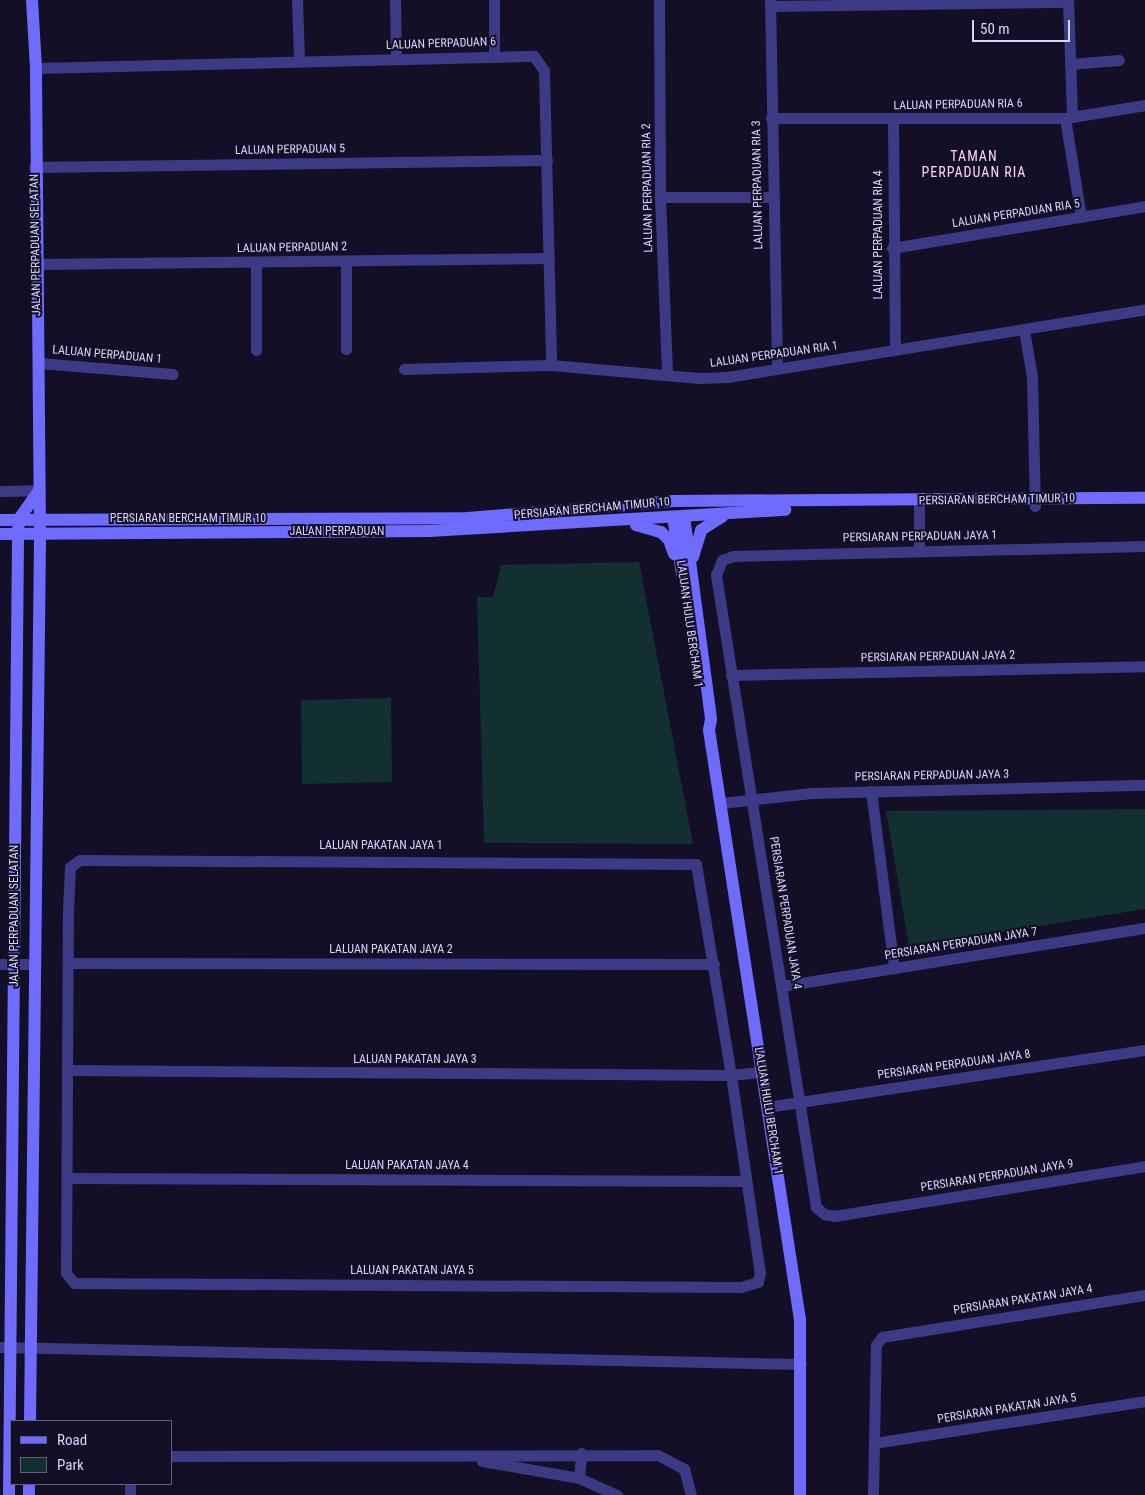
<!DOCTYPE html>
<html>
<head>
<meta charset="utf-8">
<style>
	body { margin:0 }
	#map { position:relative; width:1145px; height:1495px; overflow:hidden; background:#130f26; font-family:"Roboto Condensed",sans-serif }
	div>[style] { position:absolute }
	.green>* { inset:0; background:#12302f }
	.street>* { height:11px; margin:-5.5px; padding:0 5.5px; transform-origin:5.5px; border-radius:5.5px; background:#3d3a85 }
	.secondary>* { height:12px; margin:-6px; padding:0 6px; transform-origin:6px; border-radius:6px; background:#6f6bff }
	span { translate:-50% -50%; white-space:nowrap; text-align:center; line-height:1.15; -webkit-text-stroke:4px #130f26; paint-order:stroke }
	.street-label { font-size:12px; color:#d9d4ff }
	.neighbourhood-label { font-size:14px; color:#ffd6f0; letter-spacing:1px }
	.legend { position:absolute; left:10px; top:1420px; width:162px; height:65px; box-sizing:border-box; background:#130f26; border:1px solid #625e7d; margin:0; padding:6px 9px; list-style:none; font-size:15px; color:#d9d4ff }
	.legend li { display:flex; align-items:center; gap:10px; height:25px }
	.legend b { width:25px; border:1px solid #625e7d }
	.scale { position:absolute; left:972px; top:20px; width:98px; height:22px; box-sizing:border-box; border:2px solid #d9d4ff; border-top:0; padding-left:6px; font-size:15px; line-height:18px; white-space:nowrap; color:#d9d4ff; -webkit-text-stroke:4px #130f26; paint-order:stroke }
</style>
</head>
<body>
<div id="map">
	<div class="green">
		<i style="clip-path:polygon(639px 562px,693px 844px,484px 843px,477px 597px,493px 597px,501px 565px)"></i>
		<i style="clip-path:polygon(391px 698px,392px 782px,302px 784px,301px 700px)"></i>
		<i style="clip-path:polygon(1145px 809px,1145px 909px,909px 947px,886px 811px)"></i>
	</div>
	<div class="street">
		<i style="left:297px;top:0;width:61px;rotate:88.1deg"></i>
		<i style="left:395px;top:0;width:59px;rotate:89deg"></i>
		<i style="left:659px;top:0;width:197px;rotate:89.7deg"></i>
		<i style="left:660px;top:197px;width:178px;rotate:87.7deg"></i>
		<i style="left:770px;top:0;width:369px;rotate:88.9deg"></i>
		<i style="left:1068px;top:0;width:117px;rotate:88deg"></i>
		<i style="left:770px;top:6px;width:298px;rotate:-0.8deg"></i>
		<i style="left:494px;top:57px;width:57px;rotate:-90deg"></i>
		<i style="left:1070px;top:64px;width:49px;rotate:-4.7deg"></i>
		<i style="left:36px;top:68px;width:498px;rotate:-1.4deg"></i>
		<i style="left:534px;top:56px;width:18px;rotate:56deg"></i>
		<i style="left:544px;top:71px;width:294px;rotate:88.6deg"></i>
		<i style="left:771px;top:118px;width:294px"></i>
		<i style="left:1065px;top:118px;width:81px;rotate:-9.2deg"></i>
		<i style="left:1065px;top:118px;width:100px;rotate:80.8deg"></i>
		<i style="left:893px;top:120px;width:230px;rotate:89.5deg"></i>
		<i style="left:34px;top:167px;width:513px;rotate:-0.78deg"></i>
		<i style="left:660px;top:197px;width:112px"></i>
		<i style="left:892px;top:248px;width:256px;rotate:-9.4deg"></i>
		<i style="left:346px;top:261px;width:88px;rotate:90deg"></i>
		<i style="left:36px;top:264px;width:513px;rotate:-0.67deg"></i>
		<i style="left:1024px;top:330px;width:48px;rotate:80.3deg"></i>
		<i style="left:1032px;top:377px;width:129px;rotate:88.7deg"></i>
		<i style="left:256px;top:350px;width:87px;rotate:-90deg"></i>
		<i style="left:39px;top:363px;width:134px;rotate:4.7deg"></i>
		<i style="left:404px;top:369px;width:147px;rotate:-1.6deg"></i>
		<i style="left:551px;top:365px;width:151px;rotate:5deg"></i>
		<i style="left:701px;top:378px;width:26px;rotate:-2deg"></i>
		<i style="left:727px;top:377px;width:423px;rotate:-9.2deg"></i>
		<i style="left:0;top:491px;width:39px;rotate:-1deg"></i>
		<i style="left:1145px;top:546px;width:412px;rotate:178.6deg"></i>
		<i style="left:733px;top:556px;width:12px;rotate:160deg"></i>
		<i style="left:722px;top:560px;width:16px;rotate:112deg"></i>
		<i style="left:716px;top:575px;width:640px;rotate:81.01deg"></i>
		<i style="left:816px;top:1207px;width:11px;rotate:41deg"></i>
		<i style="left:824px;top:1214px;width:10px;rotate:11deg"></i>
		<i style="left:834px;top:1216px;width:315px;rotate:-9.1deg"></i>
		<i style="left:919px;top:550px;width:49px;rotate:-90deg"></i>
		<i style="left:731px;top:675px;width:414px;rotate:-1.2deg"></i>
		<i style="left:871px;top:791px;width:179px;rotate:82.6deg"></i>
		<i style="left:721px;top:803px;width:91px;rotate:-6.3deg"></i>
		<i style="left:811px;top:793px;width:334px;rotate:-1.4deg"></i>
		<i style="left:80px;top:860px;width:616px;rotate:0.37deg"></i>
		<i style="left:696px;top:864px;width:214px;rotate:80.6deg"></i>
		<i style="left:731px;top:1075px;width:200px;rotate:81.7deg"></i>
		<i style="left:760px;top:1273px;width:9px;rotate:103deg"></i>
		<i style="left:758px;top:1282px;width:19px;rotate:164deg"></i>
		<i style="left:740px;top:1287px;width:666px;rotate:-179.66deg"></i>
		<i style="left:74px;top:1283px;width:13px;rotate:-129deg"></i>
		<i style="left:66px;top:1273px;width:363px;rotate:-89.7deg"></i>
		<i style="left:68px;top:910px;width:43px;rotate:-87.3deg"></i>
		<i style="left:70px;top:867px;width:12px;rotate:-35deg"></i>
		<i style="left:68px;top:963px;width:646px;rotate:0.09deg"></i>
		<i style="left:0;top:964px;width:35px"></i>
		<i style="left:782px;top:986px;width:368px;rotate:-9.1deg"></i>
		<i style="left:67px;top:1070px;width:664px;rotate:0.43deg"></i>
		<i style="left:731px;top:1075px;width:31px;rotate:-6deg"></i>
		<i style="left:767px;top:1107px;width:382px;rotate:-8.6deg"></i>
		<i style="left:67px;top:1178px;width:679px;rotate:0.25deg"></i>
		<i style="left:0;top:1347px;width:801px;rotate:1.22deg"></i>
		<i style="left:874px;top:1443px;width:274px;rotate:-8.8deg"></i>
		<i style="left:171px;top:1456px;width:487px;rotate:-0.1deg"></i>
		<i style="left:658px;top:1455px;width:30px;rotate:28deg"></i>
		<i style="left:684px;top:1469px;width:27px;rotate:75deg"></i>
		<i style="left:482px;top:1461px;width:98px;rotate:9.9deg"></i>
		<i style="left:579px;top:1478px;width:42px;rotate:24.1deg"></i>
		<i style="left:579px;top:1478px;width:25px;rotate:-85deg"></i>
		<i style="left:130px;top:1484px;width:11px;rotate:90deg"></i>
		<i style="left:873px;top:1495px;width:150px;rotate:-88.9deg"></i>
		<i style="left:876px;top:1345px;width:10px;rotate:-53deg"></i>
		<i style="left:882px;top:1337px;width:266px;rotate:-9.1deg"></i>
	</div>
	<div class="secondary">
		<i style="left:684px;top:516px;width:205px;rotate:82.4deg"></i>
		<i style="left:711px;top:719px;width:11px;rotate:100deg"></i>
		<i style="left:709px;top:730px;width:597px;rotate:81.23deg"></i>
		<i style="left:800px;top:1320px;width:175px;rotate:90deg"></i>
		<i style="left:673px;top:517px;width:57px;rotate:80.9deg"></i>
		<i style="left:0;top:520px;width:468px;rotate:-0.2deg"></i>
		<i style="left:468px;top:518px;width:206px;rotate:-4.7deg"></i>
		<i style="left:673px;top:501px;width:472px;rotate:-0.4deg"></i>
		<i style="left:636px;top:525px;width:26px;rotate:16deg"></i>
		<i style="left:661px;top:532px;width:11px;rotate:45deg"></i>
		<i style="left:669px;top:540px;width:15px;rotate:70deg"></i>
		<i style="left:0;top:534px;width:429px;rotate:-0.4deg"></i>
		<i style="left:429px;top:531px;width:357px;rotate:-3.4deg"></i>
		<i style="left:693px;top:557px;width:28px;rotate:-73deg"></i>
		<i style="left:701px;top:530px;width:25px;rotate:-32deg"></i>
		<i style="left:30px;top:1421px;width:887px;rotate:-89.35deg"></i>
		<i style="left:40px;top:534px;width:466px;rotate:-90.5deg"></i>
		<i style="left:36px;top:68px;width:68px;rotate:-93.4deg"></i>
		<i style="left:9px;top:1495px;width:962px;rotate:-89.46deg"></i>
		<i style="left:18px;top:533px;width:14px;rotate:-86deg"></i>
		<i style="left:19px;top:519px;width:35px;rotate:-55deg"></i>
		<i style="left:29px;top:1495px;width:11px;rotate:-90deg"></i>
	</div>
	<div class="street-label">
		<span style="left:441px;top:44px;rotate:-2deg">LALUAN PERPADUAN 6</span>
		<span style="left:958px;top:105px;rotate:-1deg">LALUAN PERPADUAN RIA 6</span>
		<span style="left:290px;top:150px;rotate:-1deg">LALUAN PERPADUAN 5</span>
		<span style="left:758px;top:185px;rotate:-91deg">LALUAN PERPADUAN RIA 3</span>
		<span style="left:648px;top:188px;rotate:-91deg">LALUAN PERPADUAN RIA 2</span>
		<span style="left:1016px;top:214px;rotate:-9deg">LALUAN PERPADUAN RIA 5</span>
		<span style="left:879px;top:235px;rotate:-90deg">LALUAN PERPADUAN RIA 4</span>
		<span style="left:36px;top:245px;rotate:-91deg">JALAN PERPADUAN SELATAN</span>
		<span style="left:292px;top:248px;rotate:-1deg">LALUAN PERPADUAN 2</span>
		<span style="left:107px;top:355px;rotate:5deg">LALUAN PERPADUAN 1</span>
		<span style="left:774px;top:355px;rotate:-8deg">LALUAN PERPADUAN RIA 1</span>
		<span style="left:997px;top:500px;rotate:-1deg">PERSIARAN BERCHAM TIMUR 10</span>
		<span style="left:592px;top:509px;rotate:-5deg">PERSIARAN BERCHAM TIMUR 10</span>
		<span style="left:188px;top:519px">PERSIARAN BERCHAM TIMUR 10</span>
		<span style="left:337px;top:532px">JALAN PERPADUAN</span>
		<span style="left:920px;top:537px;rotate:-1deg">PERSIARAN PERPADUAN JAYA 1</span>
		<span style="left:689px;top:624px;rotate:82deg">LALUAN HULU BERCHAM 1</span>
		<span style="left:938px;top:657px;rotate:-1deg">PERSIARAN PERPADUAN JAYA 2</span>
		<span style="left:932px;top:776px;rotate:-1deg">PERSIARAN PERPADUAN JAYA 3</span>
		<span style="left:381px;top:846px">LALUAN PAKATAN JAYA 1</span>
		<span style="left:785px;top:913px;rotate:81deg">PERSIARAN PERPADUAN JAYA 4</span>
		<span style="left:15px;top:916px;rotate:-90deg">JALAN PERPADUAN SELATAN</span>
		<span style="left:961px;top:944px;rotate:-9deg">PERSIARAN PERPADUAN JAYA 7</span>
		<span style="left:391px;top:950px">LALUAN PAKATAN JAYA 2</span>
		<span style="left:415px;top:1060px">LALUAN PAKATAN JAYA 3</span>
		<span style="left:954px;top:1065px;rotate:-8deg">PERSIARAN PERPADUAN JAYA 8</span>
		<span style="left:768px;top:1111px;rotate:81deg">LALUAN HULU BERCHAM 1</span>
		<span style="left:407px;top:1166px">LALUAN PAKATAN JAYA 4</span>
		<span style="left:997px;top:1176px;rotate:-9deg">PERSIARAN PERPADUAN JAYA 9</span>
		<span style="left:412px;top:1271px">LALUAN PAKATAN JAYA 5</span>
		<span style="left:1023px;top:1300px;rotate:-9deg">PERSIARAN PAKATAN JAYA 4</span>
		<span style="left:1007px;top:1409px;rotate:-9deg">PERSIARAN PAKATAN JAYA 5</span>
	</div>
	<div class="neighbourhood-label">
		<span style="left:974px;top:164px">TAMAN<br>PERPADUAN RIA</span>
	</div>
	<ul class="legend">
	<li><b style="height:6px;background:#6f6bff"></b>Road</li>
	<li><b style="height:14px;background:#12302f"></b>Park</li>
	</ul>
	<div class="scale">50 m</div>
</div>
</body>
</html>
